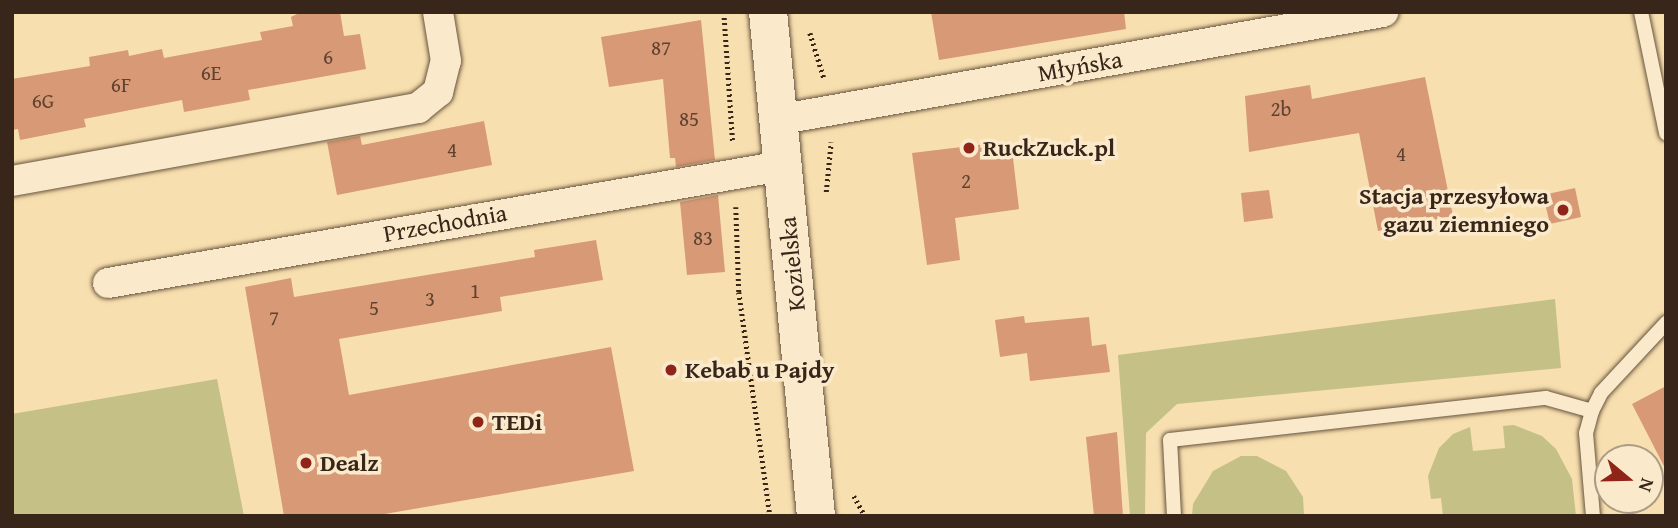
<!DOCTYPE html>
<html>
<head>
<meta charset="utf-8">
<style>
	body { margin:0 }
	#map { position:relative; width:1678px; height:528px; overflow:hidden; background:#f8dfaf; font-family:"Gentium Book Plus",serif }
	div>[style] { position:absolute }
	.green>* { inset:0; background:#c4c086 }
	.building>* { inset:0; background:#d89976 }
	.path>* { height:4.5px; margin-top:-2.25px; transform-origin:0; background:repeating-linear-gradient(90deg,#372619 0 2px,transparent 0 5.5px) }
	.roads { filter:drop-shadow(0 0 2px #67543e) drop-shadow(0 0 2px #67543e) }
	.service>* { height:14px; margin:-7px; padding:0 7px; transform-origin:7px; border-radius:7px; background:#faeacb }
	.minor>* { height:30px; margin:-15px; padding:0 15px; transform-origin:15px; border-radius:15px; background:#faeacb }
	.secondary>* { height:38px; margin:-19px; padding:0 19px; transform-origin:19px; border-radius:19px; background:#faeacb }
	.dots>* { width:19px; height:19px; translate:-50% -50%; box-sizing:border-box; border:4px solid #faeacb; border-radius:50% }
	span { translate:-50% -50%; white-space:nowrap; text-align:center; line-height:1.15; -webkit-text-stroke:7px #faeacb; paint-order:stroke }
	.number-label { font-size:21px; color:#5f4330 }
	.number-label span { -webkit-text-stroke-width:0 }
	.street-label { font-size:24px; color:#372619 }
	.poi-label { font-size:24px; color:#372619; font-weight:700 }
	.left { translate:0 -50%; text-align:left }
	.right { translate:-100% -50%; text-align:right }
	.frame { position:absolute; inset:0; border:14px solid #372619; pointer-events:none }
	.north { position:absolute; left:1594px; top:444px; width:70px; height:70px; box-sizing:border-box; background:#faeacb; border:2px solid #ac9c84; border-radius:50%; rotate:109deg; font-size:19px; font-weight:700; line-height:28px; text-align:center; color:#372619 }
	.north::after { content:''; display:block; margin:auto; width:24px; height:32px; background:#8f2418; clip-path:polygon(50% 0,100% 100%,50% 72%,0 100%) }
</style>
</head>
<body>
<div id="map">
	<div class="green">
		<i style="clip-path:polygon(1555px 299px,1561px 368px,1177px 404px,1146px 433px,1145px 516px,1130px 516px,1118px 355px)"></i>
		<i style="clip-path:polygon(217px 379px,244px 516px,12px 516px,12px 414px)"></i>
		<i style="clip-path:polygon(1514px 425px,1542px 436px,1556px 449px,1572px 479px,1576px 516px,1443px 516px,1441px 498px,1431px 499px,1428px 476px,1439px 448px,1453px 434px,1470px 427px,1473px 451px,1505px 448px,1503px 426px)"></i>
		<i style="clip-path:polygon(1241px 456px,1257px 456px,1286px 471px,1303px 497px,1304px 516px,1192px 516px,1193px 504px,1213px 471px)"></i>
	</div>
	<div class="building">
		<i style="clip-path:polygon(301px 12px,340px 12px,344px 36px,360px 34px,366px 69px,248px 90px,250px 100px,184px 112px,182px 100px,84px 119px,86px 127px,20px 140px,18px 129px,12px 130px,12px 79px,90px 66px,89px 57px,128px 50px,129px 56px,162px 49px,164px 58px,262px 40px,260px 32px,293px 26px,291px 17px)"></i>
		<i style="clip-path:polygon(931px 12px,1124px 12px,1126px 29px,939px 60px)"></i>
		<i style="clip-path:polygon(701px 20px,715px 160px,676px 167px,675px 158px,670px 158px,663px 79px,609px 87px,601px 37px)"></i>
		<i style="clip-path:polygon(1425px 77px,1453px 216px,1378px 231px,1359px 133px,1249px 152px,1245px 96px,1310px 85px,1312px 99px)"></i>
		<i style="clip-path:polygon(484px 121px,492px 165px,337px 195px,327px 142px,360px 136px,362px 145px)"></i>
		<i style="clip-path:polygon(1011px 141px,1019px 209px,955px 218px,960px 260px,927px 265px,912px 153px)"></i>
		<i style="clip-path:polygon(1575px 188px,1581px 217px,1550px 224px,1543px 195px)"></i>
		<i style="clip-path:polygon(1269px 190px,1273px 218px,1244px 222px,1241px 193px)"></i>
		<i style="clip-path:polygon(718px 195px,725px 272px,687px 275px,680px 202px)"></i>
		<i style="clip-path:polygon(596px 240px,603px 280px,500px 297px,502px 311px,339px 339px,349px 395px,611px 347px,634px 471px,373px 516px,284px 516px,245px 287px,291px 278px,294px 297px,535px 257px,534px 250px)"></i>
		<i style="clip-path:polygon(1024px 316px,1025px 323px,1089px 317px,1092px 346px,1106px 344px,1110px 372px,1030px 381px,1027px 353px,1000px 357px,995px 320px)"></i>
		<i style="clip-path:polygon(1666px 386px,1666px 470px,1632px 404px)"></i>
		<i style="clip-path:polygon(1117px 432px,1123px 516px,1094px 516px,1086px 437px)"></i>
	</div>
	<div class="path">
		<i style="left:724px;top:12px;width:131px;rotate:86.1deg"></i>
		<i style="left:810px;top:33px;width:47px;rotate:72.7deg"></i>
		<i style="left:826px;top:192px;width:50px;rotate:-84.3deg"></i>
		<i style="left:736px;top:207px;width:85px;rotate:88deg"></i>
		<i style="left:739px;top:292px;width:226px;rotate:82.1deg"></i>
		<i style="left:854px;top:496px;width:23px;rotate:61deg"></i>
	</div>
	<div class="roads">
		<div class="service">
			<i style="left:1641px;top:12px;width:124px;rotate:78.3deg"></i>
			<i style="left:1592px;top:411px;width:20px;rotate:-63deg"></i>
			<i style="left:1601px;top:393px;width:96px;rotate:-47.1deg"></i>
			<i style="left:1174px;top:516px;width:76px;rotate:-93deg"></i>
			<i style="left:1170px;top:440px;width:378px;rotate:-6.4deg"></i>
			<i style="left:1546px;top:398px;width:48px;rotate:15.8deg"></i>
			<i style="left:1592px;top:411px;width:23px;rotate:105deg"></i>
			<i style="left:1586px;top:433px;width:83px;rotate:85.2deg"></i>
		</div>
		<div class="minor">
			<i style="left:777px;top:120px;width:616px;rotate:-10.11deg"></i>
			<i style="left:12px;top:181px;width:413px;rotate:-10.2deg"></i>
			<i style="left:418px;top:108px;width:26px;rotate:-39deg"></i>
			<i style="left:438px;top:92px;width:32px;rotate:-76deg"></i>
			<i style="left:446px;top:61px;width:50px;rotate:-99.3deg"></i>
			<i style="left:108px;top:283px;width:684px;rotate:-9.85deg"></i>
		</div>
		<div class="secondary">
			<i style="left:768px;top:12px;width:506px;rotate:84.56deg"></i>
		</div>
	</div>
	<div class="dots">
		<i style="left:969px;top:148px;background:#8f2418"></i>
		<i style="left:1563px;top:210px;background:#8f2418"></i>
		<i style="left:671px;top:370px;background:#8f2418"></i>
		<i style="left:478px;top:422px;background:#8f2418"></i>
		<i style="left:306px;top:463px;background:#8f2418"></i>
	</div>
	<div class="number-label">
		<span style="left:661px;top:48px">87</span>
		<span style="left:328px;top:57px">6</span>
		<span style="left:211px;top:73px">6E</span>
		<span style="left:121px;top:85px">6F</span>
		<span style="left:43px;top:101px">6G</span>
		<span style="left:1281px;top:109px">2b</span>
		<span style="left:689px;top:119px">85</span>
		<span style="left:452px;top:150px">4</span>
		<span style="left:1401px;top:154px">4</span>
		<span style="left:966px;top:181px">2</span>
		<span style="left:703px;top:238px">83</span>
		<span style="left:475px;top:291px">1</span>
		<span style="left:430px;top:299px">3</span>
		<span style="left:374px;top:308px">5</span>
		<span style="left:274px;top:318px">7</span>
	</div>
	<div class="street-label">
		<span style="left:1080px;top:66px;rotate:-10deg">Młyńska</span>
		<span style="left:445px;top:223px;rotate:-10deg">Przechodnia</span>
		<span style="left:792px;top:264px;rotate:-96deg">Kozielska</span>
	</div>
	<div class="poi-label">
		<span class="left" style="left:983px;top:148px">RuckZuck.pl</span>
		<span class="right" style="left:1549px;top:210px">Stacja przesyłowa<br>gazu ziemniego</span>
		<span class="left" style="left:685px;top:370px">Kebab u Pajdy</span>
		<span class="left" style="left:492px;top:422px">TEDi</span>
		<span class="left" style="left:320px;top:463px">Dealz</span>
	</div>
	<div class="frame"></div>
	<div class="north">N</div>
</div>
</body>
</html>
